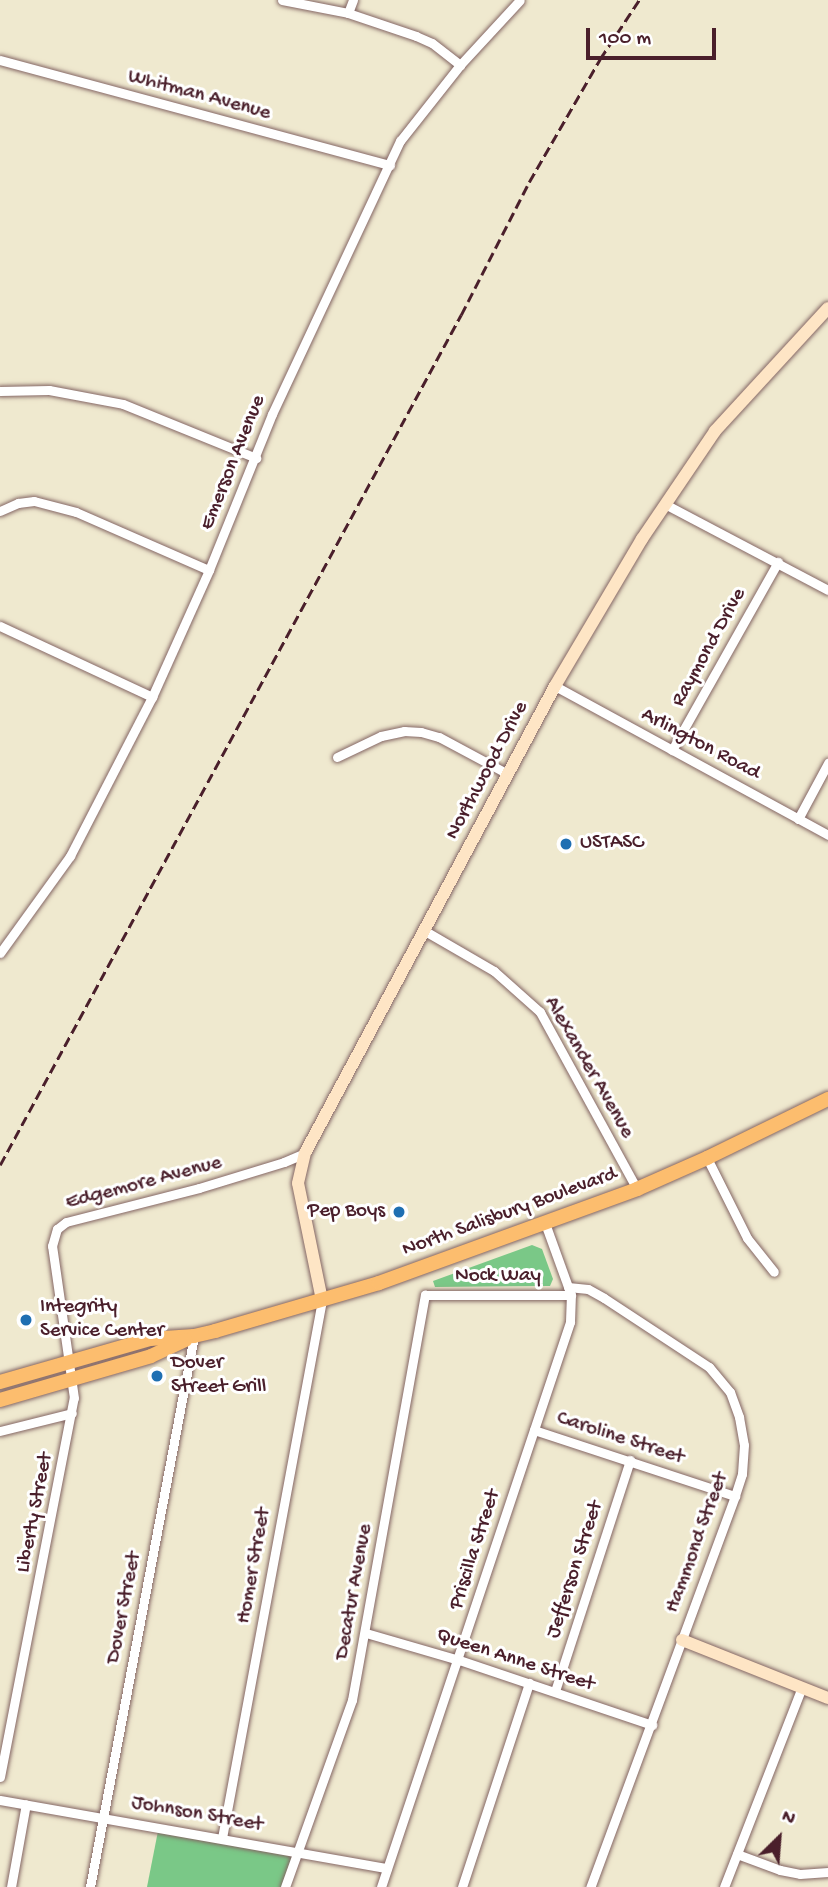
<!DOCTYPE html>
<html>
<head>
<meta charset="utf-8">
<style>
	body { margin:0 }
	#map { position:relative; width:828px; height:1887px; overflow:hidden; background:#efe9cf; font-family:"Gochi Hand",sans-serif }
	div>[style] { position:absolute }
	.green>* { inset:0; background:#7ac887 }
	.roads { filter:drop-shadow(0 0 2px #846664) drop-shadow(0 0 2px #846664) }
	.street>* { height:9px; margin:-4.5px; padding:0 4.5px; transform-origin:4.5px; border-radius:4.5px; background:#fff }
	.secondary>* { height:12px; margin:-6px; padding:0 6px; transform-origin:6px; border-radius:6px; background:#fee5c5 }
	.primary>* { height:14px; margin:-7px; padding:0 7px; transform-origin:7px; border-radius:7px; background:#fcbd6e }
	.rail>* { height:2.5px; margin-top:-1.25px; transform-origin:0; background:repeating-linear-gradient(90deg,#4a1f2b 0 10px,transparent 0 15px) }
	.dots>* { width:19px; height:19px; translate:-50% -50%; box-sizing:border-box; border:4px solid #fff; border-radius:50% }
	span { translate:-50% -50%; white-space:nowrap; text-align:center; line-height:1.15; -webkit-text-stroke:6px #fff; paint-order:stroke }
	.street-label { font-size:21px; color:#4a1f2b }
	.poi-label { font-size:21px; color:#4a1f2b }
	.left { translate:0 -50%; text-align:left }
	.right { translate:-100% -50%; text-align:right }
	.north { position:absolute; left:744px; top:1803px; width:70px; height:70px; -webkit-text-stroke:5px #fff; paint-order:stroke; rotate:25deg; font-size:19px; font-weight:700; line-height:28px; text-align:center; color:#4a1f2b }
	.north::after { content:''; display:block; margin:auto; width:24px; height:32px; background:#4a1f2b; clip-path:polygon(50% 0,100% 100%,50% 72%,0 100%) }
	.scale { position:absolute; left:586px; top:28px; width:130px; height:32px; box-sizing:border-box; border:4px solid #4a1f2b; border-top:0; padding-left:9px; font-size:21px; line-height:24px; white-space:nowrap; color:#4a1f2b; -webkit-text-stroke:5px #fff; paint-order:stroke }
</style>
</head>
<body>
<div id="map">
	<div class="green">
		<i style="clip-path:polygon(532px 1245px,542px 1249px,553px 1279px,550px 1286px,435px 1287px,433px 1281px)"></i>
		<i style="clip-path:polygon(159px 1826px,298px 1851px,285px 1887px,147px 1887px)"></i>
	</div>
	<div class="roads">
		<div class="street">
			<i style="left:282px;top:0;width:67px;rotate:11.1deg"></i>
			<i style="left:348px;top:13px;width:72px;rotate:18.7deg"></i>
			<i style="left:416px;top:36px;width:17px;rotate:24deg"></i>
			<i style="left:432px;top:43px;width:36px;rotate:38deg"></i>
			<i style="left:348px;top:13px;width:14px;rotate:-69deg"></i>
			<i style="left:0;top:60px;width:404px;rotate:15.1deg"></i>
			<i style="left:0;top:391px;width:49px;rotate:-1.2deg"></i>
			<i style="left:49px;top:390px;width:75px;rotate:10.7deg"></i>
			<i style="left:123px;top:404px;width:144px;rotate:22.1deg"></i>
			<i style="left:665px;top:504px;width:184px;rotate:27.8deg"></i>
			<i style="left:0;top:511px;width:20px;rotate:-24deg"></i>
			<i style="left:18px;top:503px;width:16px;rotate:-7deg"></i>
			<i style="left:34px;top:501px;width:43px;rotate:14.7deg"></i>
			<i style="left:76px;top:512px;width:145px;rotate:23.6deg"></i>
			<i style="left:0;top:626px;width:168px;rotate:25deg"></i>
			<i style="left:555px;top:686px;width:311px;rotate:28.6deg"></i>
			<i style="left:672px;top:750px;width:216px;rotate:-60.6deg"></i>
			<i style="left:337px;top:757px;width:49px;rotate:-25.5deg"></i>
			<i style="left:381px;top:736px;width:24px;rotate:-12deg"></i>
			<i style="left:404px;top:731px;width:17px;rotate:3deg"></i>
			<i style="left:421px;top:732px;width:19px;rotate:16deg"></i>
			<i style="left:439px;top:737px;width:78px;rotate:28.2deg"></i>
			<i style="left:798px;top:819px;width:64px;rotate:-61.8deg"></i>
			<i style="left:425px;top:931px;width:80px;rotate:30.1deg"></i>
			<i style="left:494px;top:971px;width:62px;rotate:41.7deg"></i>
			<i style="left:540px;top:1012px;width:202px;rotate:61.3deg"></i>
			<i style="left:0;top:953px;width:120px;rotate:-54.2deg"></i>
			<i style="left:70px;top:856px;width:179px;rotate:-62.7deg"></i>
			<i style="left:152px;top:697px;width:139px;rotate:-65.8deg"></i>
			<i style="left:209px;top:570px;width:168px;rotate:-68deg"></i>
			<i style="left:272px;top:414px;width:302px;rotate:-64.9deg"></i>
			<i style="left:400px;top:141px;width:97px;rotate:-51.7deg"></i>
			<i style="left:460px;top:65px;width:88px;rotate:-47.3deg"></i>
			<i style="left:707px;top:1158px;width:89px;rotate:63.4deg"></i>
			<i style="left:747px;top:1238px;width:43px;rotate:51.5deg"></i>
			<i style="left:568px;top:1287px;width:20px;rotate:6deg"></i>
			<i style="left:588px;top:1289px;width:18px;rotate:29deg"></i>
			<i style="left:604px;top:1298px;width:126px;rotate:33.3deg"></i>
			<i style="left:709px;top:1367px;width:33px;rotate:50deg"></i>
			<i style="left:730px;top:1392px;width:27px;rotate:70deg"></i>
			<i style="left:739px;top:1417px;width:28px;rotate:80deg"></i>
			<i style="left:744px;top:1445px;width:29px;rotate:94deg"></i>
			<i style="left:742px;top:1474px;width:23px;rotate:108deg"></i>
			<i style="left:735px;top:1496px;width:417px;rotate:110.3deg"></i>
			<i style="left:534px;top:1430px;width:212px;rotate:18.2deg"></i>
			<i style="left:0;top:1431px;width:74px;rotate:-14deg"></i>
			<i style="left:366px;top:1633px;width:97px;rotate:16.2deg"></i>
			<i style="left:459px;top:1660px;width:204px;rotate:18.6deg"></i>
			<i style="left:555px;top:1691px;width:243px;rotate:-72deg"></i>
			<i style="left:0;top:1777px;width:386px;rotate:-79deg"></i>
			<i style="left:74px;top:1398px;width:154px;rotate:-98.2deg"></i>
			<i style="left:52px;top:1246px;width:18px;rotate:-74deg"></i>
			<i style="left:57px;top:1229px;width:11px;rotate:-38deg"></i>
			<i style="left:66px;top:1222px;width:137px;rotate:-14.3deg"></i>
			<i style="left:199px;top:1188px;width:89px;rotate:-17deg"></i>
			<i style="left:284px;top:1162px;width:23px;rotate:-23deg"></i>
			<i style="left:0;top:1800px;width:393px;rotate:10deg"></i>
			<i style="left:222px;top:1838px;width:547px;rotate:-79.47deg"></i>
			<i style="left:737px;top:1854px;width:46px;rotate:20.4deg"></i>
			<i style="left:780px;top:1870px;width:20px;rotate:11deg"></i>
			<i style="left:800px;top:1874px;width:28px;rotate:-4deg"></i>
			<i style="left:11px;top:1887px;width:84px;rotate:-79.8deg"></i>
			<i style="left:90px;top:1887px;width:561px;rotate:-79.31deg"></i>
			<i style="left:285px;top:1887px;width:199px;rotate:-70.3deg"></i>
			<i style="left:352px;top:1700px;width:412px;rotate:-79.8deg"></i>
			<i style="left:425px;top:1295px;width:146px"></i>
			<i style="left:381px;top:1887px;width:596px;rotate:-71.5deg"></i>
			<i style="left:570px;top:1322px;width:27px;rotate:-88deg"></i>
			<i style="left:571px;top:1295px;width:77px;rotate:-109.9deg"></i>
			<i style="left:462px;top:1887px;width:215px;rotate:-71.8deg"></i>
			<i style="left:724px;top:1887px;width:215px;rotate:-68.7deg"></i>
		</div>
		<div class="secondary">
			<i style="left:322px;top:1300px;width:119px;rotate:-101.6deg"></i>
			<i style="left:298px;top:1183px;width:31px;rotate:-77deg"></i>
			<i style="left:305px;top:1153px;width:530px;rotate:-61.84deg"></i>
			<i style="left:555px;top:686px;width:171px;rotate:-59.4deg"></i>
			<i style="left:642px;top:539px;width:130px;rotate:-55.9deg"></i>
			<i style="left:715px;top:431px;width:167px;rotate:-47.4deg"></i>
			<i style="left:682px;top:1640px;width:157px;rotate:21.7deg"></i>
		</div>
		<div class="primary">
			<i style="left:0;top:1382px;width:156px;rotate:-16deg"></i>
			<i style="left:150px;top:1339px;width:44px;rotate:-3.9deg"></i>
			<i style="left:194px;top:1336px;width:22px;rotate:-13deg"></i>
			<i style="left:215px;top:1331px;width:171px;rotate:-16.3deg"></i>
			<i style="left:379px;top:1283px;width:275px;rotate:-20deg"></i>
			<i style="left:637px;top:1189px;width:77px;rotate:-23.9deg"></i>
			<i style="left:707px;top:1158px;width:135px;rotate:-26deg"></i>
			<i style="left:0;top:1400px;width:157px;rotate:-16.2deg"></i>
			<i style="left:151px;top:1356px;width:38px;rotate:-25deg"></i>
		</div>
	</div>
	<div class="rail">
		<i style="left:0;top:1165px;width:967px;rotate:-61.53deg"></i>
		<i style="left:461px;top:315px;width:149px;rotate:-62.9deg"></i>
		<i style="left:529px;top:182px;width:142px;rotate:-60deg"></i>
		<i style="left:600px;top:59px;width:71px;rotate:-56.5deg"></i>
	</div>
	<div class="dots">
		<i style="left:566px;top:844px;background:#1f6fb2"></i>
		<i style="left:399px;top:1212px;background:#1f6fb2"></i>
		<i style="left:26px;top:1320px;background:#1f6fb2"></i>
		<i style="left:157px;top:1376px;background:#1f6fb2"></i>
	</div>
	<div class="street-label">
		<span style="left:199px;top:96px;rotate:15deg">Whitman Avenue</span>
		<span style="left:234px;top:463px;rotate:-68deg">Emerson Avenue</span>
		<span style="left:710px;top:648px;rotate:-61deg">Raymond Drive</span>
		<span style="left:700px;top:745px;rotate:28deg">Arlington Road</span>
		<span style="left:488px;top:771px;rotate:-62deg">Northwood Drive</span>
		<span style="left:588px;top:1068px;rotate:60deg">Alexander Avenue</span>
		<span style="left:144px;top:1184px;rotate:-15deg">Edgemore Avenue</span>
		<span style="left:510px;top:1213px;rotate:-20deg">North Salisbury Boulevard</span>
		<span style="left:498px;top:1277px">Nock Way</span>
		<span style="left:620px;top:1439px;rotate:18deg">Caroline Street</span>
		<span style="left:36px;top:1513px;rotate:-79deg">Liberty Street</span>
		<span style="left:698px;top:1543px;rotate:-70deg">Hammond Street</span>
		<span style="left:476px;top:1550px;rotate:-72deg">Priscilla Street</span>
		<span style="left:255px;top:1566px;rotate:-80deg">Homer Street</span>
		<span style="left:576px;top:1570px;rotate:-72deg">Jefferson Street</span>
		<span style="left:355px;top:1592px;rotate:-80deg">Decatur Avenue</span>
		<span style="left:125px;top:1608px;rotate:-79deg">Dover Street</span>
		<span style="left:515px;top:1661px;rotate:18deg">Queen Anne Street</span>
		<span style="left:197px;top:1815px;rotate:10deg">Johnson Street</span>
	</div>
	<div class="poi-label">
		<span class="left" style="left:580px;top:844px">USTASC</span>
		<span class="right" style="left:385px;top:1212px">Pep Boys</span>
		<span class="left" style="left:40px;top:1320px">Integrity<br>Service Center</span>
		<span class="left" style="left:171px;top:1376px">Dover<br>Street Grill</span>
	</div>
	<div class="north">N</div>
	<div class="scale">100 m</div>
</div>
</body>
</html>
